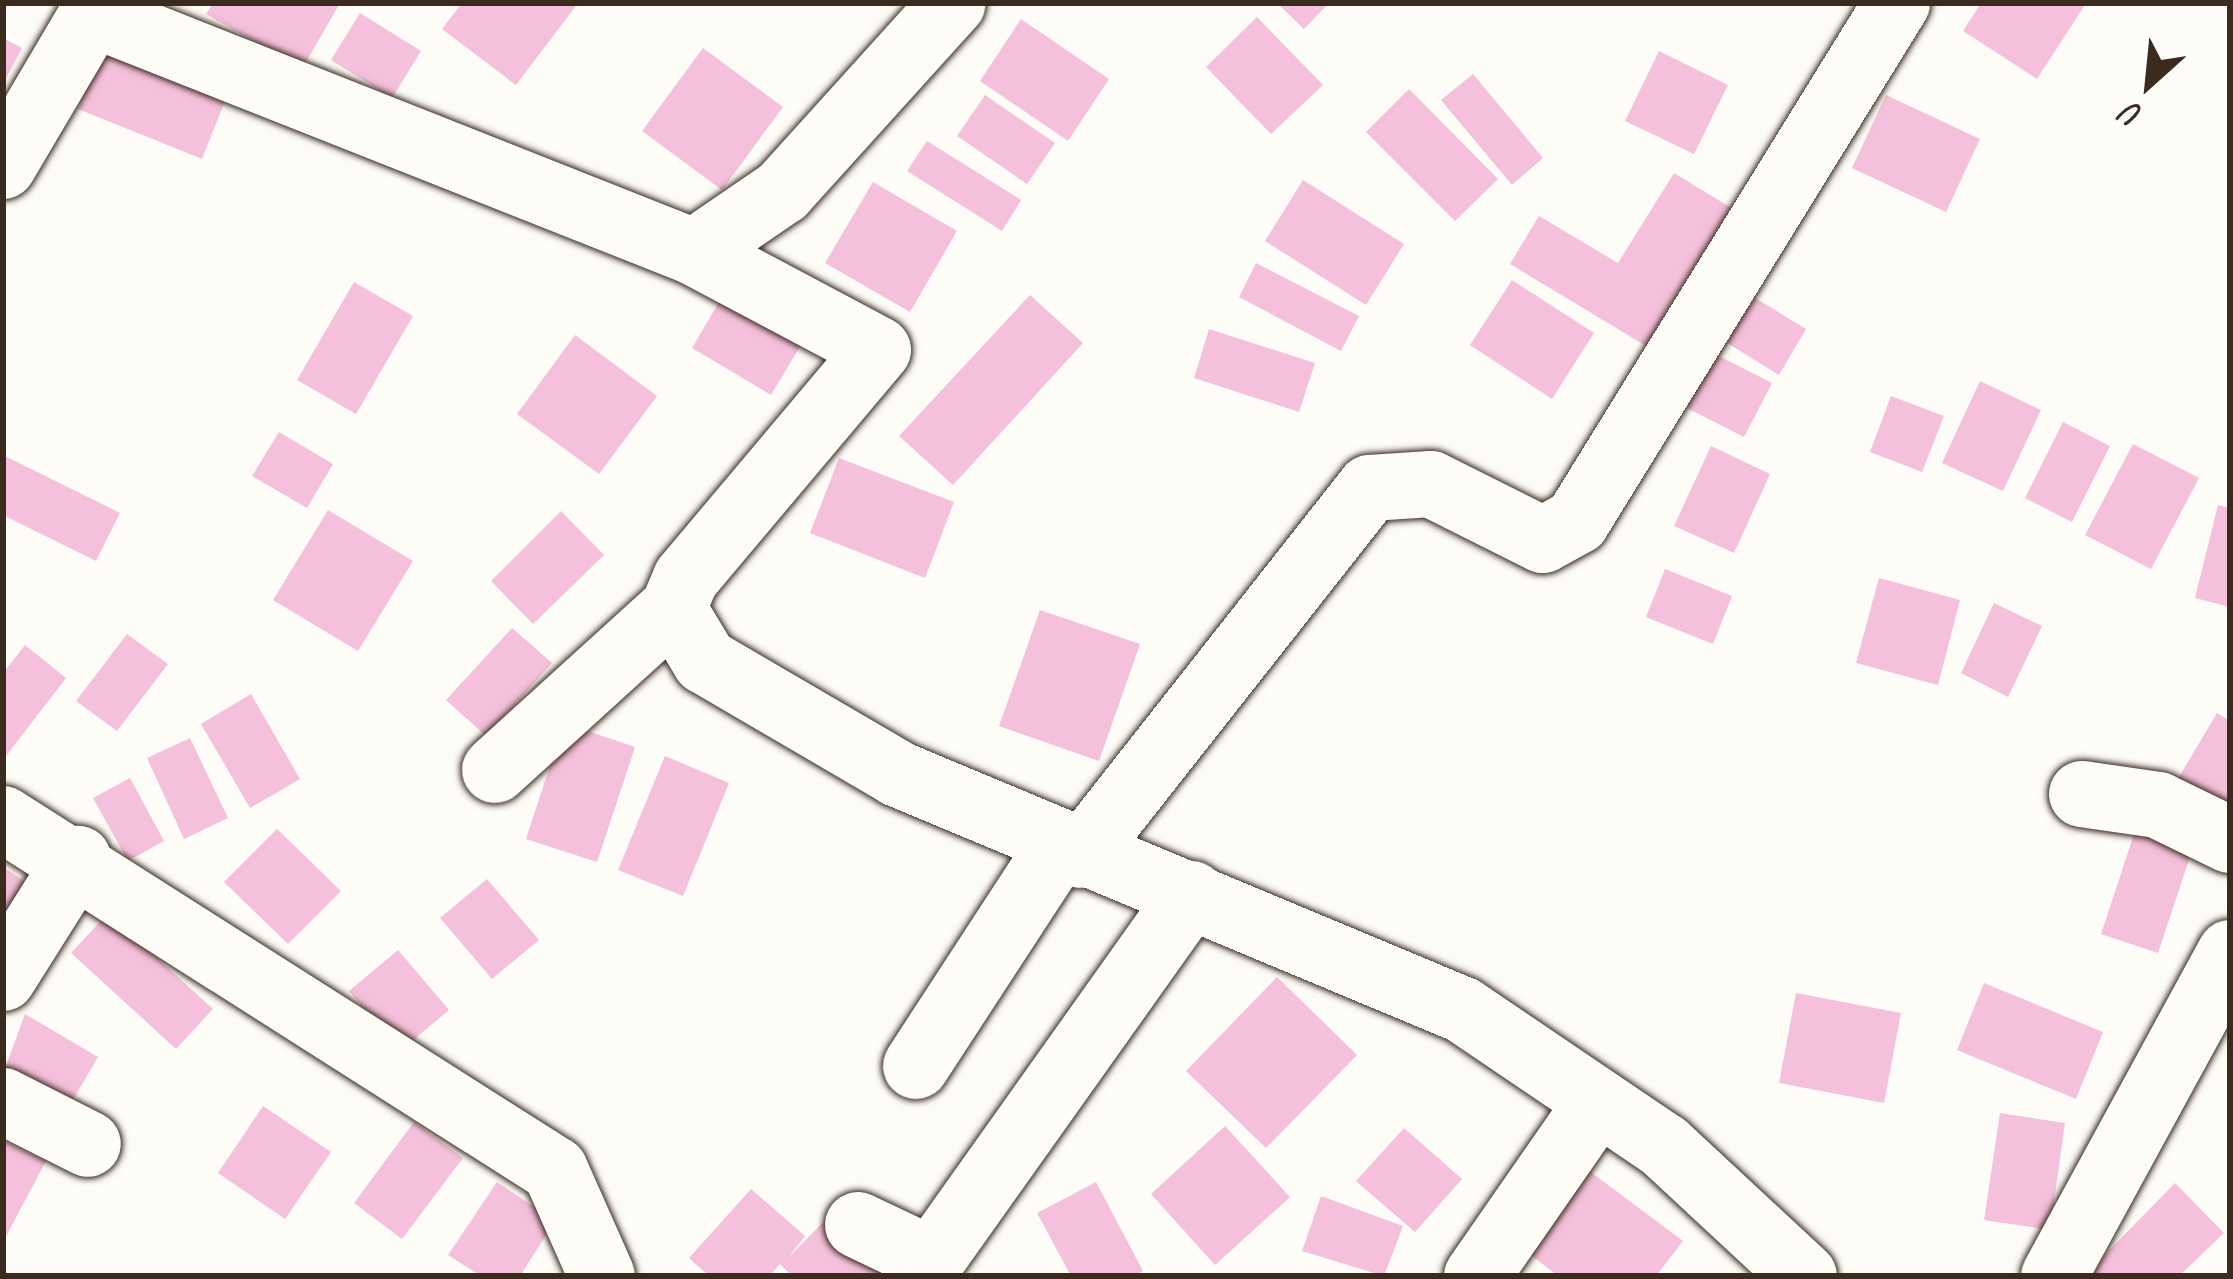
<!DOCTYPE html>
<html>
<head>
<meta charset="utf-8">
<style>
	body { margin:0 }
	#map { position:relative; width:2233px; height:1279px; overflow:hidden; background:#fdfcf7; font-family:Caveat,sans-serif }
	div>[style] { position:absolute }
	.building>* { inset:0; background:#f5c0db }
	.roads { filter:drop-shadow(0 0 3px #3b2a1e) drop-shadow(0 0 3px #3b2a1e) }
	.minor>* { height:66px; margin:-33px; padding:0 33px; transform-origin:33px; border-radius:33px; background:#fdfcf7 }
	span { translate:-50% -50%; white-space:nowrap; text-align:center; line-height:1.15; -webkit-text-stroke:9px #fdfcf7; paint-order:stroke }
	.frame { position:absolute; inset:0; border:6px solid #3b2a1e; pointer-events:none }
	.north { position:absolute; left:2089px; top:24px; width:120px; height:120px; -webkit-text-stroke:9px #fdfcf7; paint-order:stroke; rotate:207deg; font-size:33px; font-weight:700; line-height:48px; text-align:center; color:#3b2a1e }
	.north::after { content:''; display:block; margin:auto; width:42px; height:54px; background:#3b2a1e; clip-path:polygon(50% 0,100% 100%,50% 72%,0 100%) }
</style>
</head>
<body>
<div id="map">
	<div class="building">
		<i style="clip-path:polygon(213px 3px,340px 3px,302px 69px,206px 14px)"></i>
		<i style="clip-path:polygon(462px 3px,578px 3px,516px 85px,442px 29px)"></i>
		<i style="clip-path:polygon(1277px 3px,1329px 3px,1304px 29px)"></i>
		<i style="clip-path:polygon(1981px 3px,2086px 3px,2037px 79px,1963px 31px)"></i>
		<i style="clip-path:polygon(360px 13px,421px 51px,392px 98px,331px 60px)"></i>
		<i style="clip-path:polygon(1257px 17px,1323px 85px,1271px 134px,1206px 67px)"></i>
		<i style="clip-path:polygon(1021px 19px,1109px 79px,1068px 141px,980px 81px)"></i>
		<i style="clip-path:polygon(3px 38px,22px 48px,3px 84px)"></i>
		<i style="clip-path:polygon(104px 45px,227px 96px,202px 159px,78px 109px)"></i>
		<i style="clip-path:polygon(703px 48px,783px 107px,722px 190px,642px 131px)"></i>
		<i style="clip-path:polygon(1659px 51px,1728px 85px,1694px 154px,1625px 121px)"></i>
		<i style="clip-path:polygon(1473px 74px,1543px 158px,1512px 185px,1441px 100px)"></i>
		<i style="clip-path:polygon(1409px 89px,1498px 179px,1455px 221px,1366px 132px)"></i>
		<i style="clip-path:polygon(985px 95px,1055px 143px,1027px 184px,957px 136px)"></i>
		<i style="clip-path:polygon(1886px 95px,1980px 139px,1946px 212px,1852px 168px)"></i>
		<i style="clip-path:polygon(927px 141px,1021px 200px,1002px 231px,907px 171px)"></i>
		<i style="clip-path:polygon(1674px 173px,1733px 209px,1646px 346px,1510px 264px,1539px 216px,1618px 263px)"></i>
		<i style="clip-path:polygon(1303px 180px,1404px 244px,1366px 305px,1265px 241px)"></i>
		<i style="clip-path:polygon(873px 182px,957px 231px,910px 312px,825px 263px)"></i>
		<i style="clip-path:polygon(1256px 263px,1359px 316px,1341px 351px,1239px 297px)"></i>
		<i style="clip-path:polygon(1512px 280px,1594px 333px,1552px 399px,1470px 345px)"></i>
		<i style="clip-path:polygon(354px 282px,413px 316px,356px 414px,297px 380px)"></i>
		<i style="clip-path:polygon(729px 285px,808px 333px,771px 395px,692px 348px)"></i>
		<i style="clip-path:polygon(1030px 295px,1083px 343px,953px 485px,899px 436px)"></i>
		<i style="clip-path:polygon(1752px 296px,1806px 329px,1779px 375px,1724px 341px)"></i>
		<i style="clip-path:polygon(1209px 329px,1315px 363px,1299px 412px,1194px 378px)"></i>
		<i style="clip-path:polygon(575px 335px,657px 396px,599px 474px,517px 414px)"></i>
		<i style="clip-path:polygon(1711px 352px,1772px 383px,1744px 437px,1683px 406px)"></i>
		<i style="clip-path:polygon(1980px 381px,2041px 410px,2003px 491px,1942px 463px)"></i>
		<i style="clip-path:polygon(1891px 396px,1944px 416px,1922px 472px,1870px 452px)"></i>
		<i style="clip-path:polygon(2063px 422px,2110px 446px,2072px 522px,2025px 498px)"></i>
		<i style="clip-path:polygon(279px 432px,333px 464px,307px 508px,252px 476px)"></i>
		<i style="clip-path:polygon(2133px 444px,2199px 478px,2151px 569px,2085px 535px)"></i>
		<i style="clip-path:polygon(1711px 446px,1770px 474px,1734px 553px,1674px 526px)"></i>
		<i style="clip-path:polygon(3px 455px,120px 513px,96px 561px,3px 515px)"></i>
		<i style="clip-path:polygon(839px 458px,954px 502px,925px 578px,810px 533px)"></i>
		<i style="clip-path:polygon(2218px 505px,2230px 508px,2230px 607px,2195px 598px)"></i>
		<i style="clip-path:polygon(328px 510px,413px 561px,358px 651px,273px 600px)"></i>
		<i style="clip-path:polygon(561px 511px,604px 555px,533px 624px,491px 581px)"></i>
		<i style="clip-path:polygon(1665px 569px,1732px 596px,1713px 644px,1646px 617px)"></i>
		<i style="clip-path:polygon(1879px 578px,1960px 600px,1938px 685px,1856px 663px)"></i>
		<i style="clip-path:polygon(1994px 603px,2042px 626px,2008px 697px,1961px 673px)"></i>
		<i style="clip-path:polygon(1040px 610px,1140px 644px,1099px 761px,999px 726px)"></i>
		<i style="clip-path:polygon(512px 628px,552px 663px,486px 736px,446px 700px)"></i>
		<i style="clip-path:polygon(127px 634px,168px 664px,117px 731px,76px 701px)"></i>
		<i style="clip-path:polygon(25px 645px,66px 678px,3px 760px,3px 673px)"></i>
		<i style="clip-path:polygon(251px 694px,300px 779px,250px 808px,201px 724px)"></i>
		<i style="clip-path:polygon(2217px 713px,2230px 721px,2230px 815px,2176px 782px)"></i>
		<i style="clip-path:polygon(564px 723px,635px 747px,597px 862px,526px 839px)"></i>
		<i style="clip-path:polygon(190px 738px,228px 818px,184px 839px,147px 758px)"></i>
		<i style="clip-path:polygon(665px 756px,729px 783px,683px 896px,618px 870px)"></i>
		<i style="clip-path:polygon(130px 778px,164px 841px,128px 861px,93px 798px)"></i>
		<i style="clip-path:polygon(2140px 816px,2197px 836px,2158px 953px,2101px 934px)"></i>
		<i style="clip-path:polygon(277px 829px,341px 891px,288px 944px,224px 882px)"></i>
		<i style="clip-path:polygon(3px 867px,40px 891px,3px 948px)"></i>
		<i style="clip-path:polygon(487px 879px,539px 940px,492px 979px,440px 918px)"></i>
		<i style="clip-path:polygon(108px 913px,213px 1009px,176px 1049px,71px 953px)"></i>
		<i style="clip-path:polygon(398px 950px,449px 1010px,400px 1051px,349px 991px)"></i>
		<i style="clip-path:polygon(1277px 977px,1357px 1055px,1266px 1148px,1186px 1071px)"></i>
		<i style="clip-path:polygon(1984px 983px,2103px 1032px,2076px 1099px,1957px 1050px)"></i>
		<i style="clip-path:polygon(1796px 993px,1901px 1013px,1884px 1103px,1779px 1083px)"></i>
		<i style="clip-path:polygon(25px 1014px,98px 1057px,67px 1110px,3px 1074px)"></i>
		<i style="clip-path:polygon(263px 1106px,331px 1152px,285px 1219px,218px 1173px)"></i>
		<i style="clip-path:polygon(2000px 1113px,2065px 1123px,2050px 1230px,1984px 1220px)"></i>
		<i style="clip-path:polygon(414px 1122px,463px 1158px,402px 1239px,354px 1203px)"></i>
		<i style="clip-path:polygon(1225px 1126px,1290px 1197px,1215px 1265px,1151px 1194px)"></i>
		<i style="clip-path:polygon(1404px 1128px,1462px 1179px,1415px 1232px,1356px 1181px)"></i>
		<i style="clip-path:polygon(3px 1141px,46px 1161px,3px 1242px)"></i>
		<i style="clip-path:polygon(1580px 1164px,1683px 1241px,1656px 1276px,1558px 1276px,1518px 1245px)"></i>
		<i style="clip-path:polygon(497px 1182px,555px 1221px,520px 1276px,481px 1276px,448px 1255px)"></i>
		<i style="clip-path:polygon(1096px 1182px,1143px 1271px,1134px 1276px,1071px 1276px,1037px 1213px)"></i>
		<i style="clip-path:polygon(2175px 1183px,2224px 1233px,2179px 1276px,2084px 1276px)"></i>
		<i style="clip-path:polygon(751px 1189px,805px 1236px,787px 1259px,836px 1209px,898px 1276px,792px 1276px,780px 1264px,769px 1276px,709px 1276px,689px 1258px)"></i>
		<i style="clip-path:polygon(1321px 1196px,1403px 1226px,1384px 1276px,1302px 1251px)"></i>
	</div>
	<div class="roads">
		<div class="minor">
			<i style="left:93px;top:14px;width:646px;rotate:21.6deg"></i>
			<i style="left:694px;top:252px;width:208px;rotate:28deg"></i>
			<i style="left:878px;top:350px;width:298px;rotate:130.1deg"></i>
			<i style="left:686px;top:578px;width:33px;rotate:113deg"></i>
			<i style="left:673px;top:608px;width:62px;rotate:58.9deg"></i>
			<i style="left:705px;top:661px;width:224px;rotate:30.3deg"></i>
			<i style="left:898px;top:774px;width:612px;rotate:22.67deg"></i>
			<i style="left:1463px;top:1010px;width:243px;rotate:34.1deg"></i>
			<i style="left:1664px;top:1146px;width:191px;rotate:42.9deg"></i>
			<i style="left:3px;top:166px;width:189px;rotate:-59.5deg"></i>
			<i style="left:694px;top:252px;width:108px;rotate:-34.4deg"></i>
			<i style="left:783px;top:191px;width:253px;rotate:-47.9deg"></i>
			<i style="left:495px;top:770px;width:241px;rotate:-42.3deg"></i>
			<i style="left:2082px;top:794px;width:77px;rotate:8.2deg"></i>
			<i style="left:2158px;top:805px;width:80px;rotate:25.9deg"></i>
			<i style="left:3px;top:819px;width:654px;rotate:32.45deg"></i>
			<i style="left:555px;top:1170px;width:116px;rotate:66.1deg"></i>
			<i style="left:1081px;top:855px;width:467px;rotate:-51.8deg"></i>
			<i style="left:1370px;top:488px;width:61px;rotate:-3.8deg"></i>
			<i style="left:1431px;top:484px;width:125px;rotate:26.6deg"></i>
			<i style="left:1543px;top:540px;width:39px;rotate:-29deg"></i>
			<i style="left:1577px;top:521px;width:609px;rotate:-58.29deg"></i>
			<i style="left:3px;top:978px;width:141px;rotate:-57.8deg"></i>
			<i style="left:916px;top:1066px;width:262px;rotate:-56.9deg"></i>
			<i style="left:3px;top:1101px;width:95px;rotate:26.8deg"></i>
			<i style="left:858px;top:1225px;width:70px;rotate:25.5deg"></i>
			<i style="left:921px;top:1255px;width:17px;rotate:-13deg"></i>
			<i style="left:938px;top:1251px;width:438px;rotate:-54.6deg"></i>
			<i style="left:1477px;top:1276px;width:212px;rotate:-55.2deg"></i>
			<i style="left:2054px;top:1276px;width:368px;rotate:-61.4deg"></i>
		</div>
	</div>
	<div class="frame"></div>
	<div class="north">U</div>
</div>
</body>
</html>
